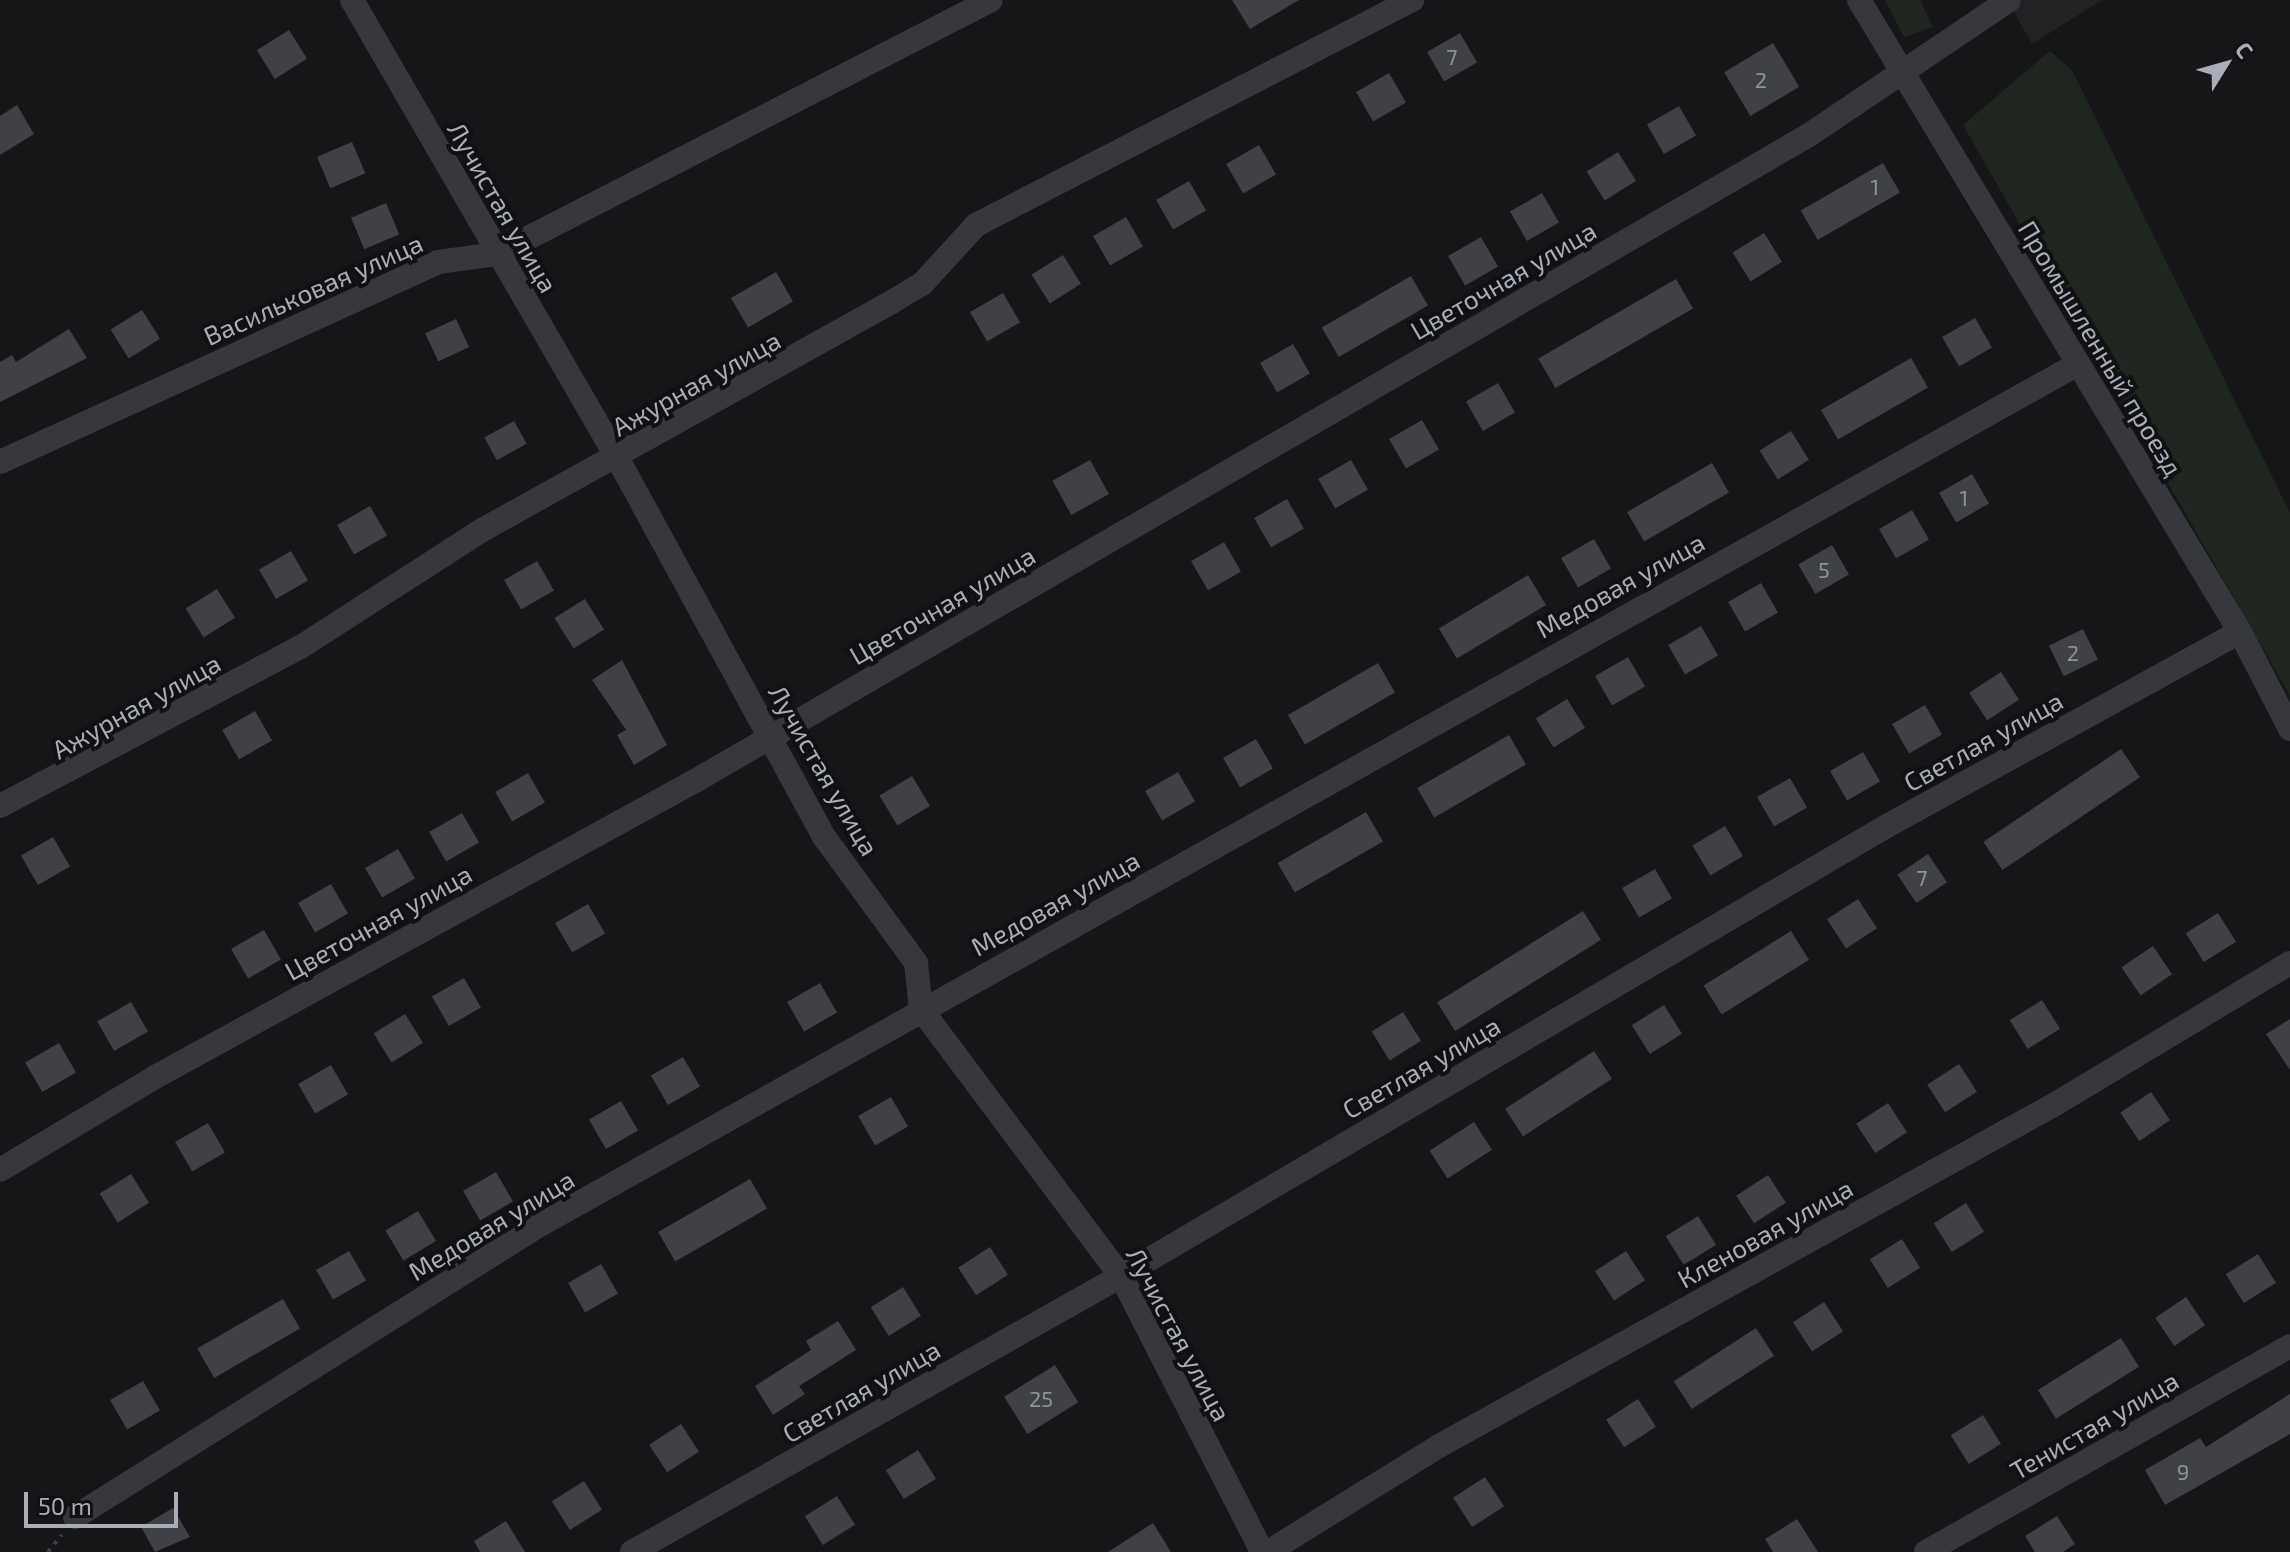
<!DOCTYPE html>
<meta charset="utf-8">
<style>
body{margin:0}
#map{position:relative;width:2290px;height:1552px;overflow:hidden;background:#161618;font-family:"Exo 2",sans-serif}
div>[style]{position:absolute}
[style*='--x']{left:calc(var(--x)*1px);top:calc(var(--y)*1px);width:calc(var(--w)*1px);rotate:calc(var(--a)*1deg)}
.built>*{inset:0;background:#222225}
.green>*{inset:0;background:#1e261f}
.building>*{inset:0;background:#404145;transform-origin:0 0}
.path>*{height:4px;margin-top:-2px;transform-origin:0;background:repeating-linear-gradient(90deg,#3d3f44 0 4px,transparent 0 10px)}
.minor>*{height:24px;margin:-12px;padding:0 12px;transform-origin:12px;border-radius:12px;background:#37383d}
span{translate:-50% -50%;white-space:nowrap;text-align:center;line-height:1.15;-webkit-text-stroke:8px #111113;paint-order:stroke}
.number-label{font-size:22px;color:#8e929b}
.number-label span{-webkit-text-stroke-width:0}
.street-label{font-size:26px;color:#a8adb8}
.north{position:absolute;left:2186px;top:24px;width:80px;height:80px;-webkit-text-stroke:6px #111113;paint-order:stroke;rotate:53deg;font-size:22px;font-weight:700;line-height:32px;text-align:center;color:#a8adb8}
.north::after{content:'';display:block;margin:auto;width:28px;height:36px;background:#a8adb8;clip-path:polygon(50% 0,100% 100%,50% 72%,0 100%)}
.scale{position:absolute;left:24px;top:1492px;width:154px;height:36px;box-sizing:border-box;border:4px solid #a8adb8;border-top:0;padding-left:10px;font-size:24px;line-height:28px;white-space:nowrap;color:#a8adb8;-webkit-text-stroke:6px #111113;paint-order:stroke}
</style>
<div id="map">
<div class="built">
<div style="clip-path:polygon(2007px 0,2102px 0,2032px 44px)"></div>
</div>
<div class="green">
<div style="clip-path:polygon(1885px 0,1920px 0,1933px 27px,1904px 37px)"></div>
<div style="clip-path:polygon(2050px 51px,2072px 70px,2290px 513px,2290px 696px,1963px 125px)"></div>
</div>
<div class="building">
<div style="clip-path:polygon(1232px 0,1299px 0,1250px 29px)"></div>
<div style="left:289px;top:30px;width:34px;height:38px;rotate:58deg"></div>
<div style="left:1460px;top:33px;width:34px;height:38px;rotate:60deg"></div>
<div style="left:1773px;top:43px;width:51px;height:57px;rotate:59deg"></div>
<div style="left:1389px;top:73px;width:34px;height:38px;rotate:60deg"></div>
<div style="clip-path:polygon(17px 105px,34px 134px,0 155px,0 116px)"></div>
<div style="left:1679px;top:106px;width:34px;height:37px;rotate:60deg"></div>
<div style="left:352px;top:142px;width:34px;height:38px;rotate:67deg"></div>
<div style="left:1259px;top:145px;width:34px;height:38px;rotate:60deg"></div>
<div style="left:1618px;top:152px;width:34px;height:37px;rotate:58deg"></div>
<div style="left:1883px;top:163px;width:34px;height:95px;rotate:60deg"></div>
<div style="left:1189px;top:181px;width:34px;height:38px;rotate:60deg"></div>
<div style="left:1542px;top:193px;width:34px;height:37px;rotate:60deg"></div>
<div style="left:386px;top:203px;width:34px;height:38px;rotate:67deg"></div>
<div style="left:1126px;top:217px;width:34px;height:38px;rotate:60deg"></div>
<div style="left:1764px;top:233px;width:34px;height:37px;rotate:58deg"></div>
<div style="left:1481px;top:237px;width:34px;height:38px;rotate:60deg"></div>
<div style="left:1063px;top:255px;width:34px;height:37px;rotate:58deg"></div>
<div style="left:776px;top:272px;width:34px;height:52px;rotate:60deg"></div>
<div style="left:1411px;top:276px;width:34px;height:103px;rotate:60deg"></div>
<div style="left:1676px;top:279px;width:34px;height:159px;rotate:60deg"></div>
<div style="left:1003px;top:293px;width:34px;height:38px;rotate:60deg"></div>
<div style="left:142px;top:310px;width:34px;height:37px;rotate:58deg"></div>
<div style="left:1975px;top:318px;width:34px;height:38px;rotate:60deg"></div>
<div style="left:456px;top:319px;width:31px;height:34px;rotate:65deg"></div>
<div style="clip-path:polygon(69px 329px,87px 358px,0 402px,0 362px,12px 355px,16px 362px)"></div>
<div style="left:1293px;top:344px;width:34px;height:38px;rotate:60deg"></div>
<div style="left:1911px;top:358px;width:34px;height:104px;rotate:60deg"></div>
<div style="left:1498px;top:383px;width:34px;height:37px;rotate:60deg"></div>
<div style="left:1422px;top:420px;width:34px;height:38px;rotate:60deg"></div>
<div style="left:514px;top:421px;width:26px;height:34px;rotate:61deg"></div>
<div style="left:1791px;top:431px;width:34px;height:37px;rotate:58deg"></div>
<div style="left:1090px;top:460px;width:39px;height:43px;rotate:61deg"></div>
<div style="left:1351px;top:460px;width:34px;height:38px;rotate:60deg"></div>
<div style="left:1712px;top:463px;width:34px;height:98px;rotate:60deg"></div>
<div style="left:1972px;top:474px;width:34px;height:38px;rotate:60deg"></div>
<div style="left:1287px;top:499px;width:34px;height:38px;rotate:60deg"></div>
<div style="left:370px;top:506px;width:34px;height:38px;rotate:60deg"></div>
<div style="left:1912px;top:510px;width:34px;height:38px;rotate:60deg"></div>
<div style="left:1594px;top:539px;width:34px;height:38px;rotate:60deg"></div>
<div style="left:1224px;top:542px;width:34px;height:38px;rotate:60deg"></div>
<div style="left:1832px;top:545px;width:34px;height:39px;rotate:60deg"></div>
<div style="left:291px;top:551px;width:34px;height:37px;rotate:60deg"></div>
<div style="left:537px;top:561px;width:34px;height:38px;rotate:60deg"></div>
<div style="left:1528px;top:575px;width:35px;height:104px;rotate:59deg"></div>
<div style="left:1761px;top:583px;width:34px;height:38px;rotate:60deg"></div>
<div style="left:217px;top:589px;width:34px;height:37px;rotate:58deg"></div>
<div style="left:585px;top:599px;width:36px;height:36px;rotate:58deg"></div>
<div style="left:1701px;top:626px;width:34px;height:38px;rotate:60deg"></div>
<div style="left:2083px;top:629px;width:34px;height:38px;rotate:64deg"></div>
<div style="left:1628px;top:657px;width:34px;height:38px;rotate:60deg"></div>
<div style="clip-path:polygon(622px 660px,667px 745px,634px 765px,617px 735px,626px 730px,592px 680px)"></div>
<div style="left:1378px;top:663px;width:34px;height:104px;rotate:60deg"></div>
<div style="left:2001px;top:672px;width:33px;height:38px;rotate:57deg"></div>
<div style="left:1567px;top:699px;width:34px;height:37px;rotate:58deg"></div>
<div style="left:1925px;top:705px;width:34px;height:38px;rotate:60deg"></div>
<div style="left:255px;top:711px;width:34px;height:38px;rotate:60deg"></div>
<div style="left:1509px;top:735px;width:34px;height:106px;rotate:60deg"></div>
<div style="left:1256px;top:739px;width:34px;height:38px;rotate:60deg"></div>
<div style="left:2121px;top:749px;width:34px;height:166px;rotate:56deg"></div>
<div style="left:1863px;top:752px;width:34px;height:38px;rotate:60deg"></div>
<div style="left:1178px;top:772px;width:34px;height:38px;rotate:60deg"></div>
<div style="left:528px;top:773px;width:34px;height:38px;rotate:60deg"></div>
<div style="left:912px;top:776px;width:35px;height:38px;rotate:59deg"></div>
<div style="left:1790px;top:778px;width:34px;height:38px;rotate:60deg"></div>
<div style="left:1366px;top:812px;width:34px;height:102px;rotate:60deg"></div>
<div style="left:462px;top:813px;width:34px;height:38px;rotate:60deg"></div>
<div style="left:1725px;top:826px;width:35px;height:38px;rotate:59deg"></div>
<div style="left:53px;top:837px;width:34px;height:37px;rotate:60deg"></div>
<div style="left:398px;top:849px;width:34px;height:38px;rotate:60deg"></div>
<div style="left:1928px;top:854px;width:34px;height:37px;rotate:56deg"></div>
<div style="left:1655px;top:869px;width:34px;height:38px;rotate:60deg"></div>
<div style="left:331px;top:884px;width:34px;height:38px;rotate:60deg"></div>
<div style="left:1858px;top:899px;width:35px;height:37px;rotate:57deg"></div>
<div style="left:588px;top:904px;width:34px;height:38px;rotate:60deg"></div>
<div style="left:1583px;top:911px;width:34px;height:172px;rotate:58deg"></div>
<div style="left:2218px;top:913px;width:34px;height:38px;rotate:58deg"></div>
<div style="left:264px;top:930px;width:34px;height:38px;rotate:60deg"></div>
<div style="left:1791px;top:931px;width:34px;height:103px;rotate:58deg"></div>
<div style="left:2153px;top:946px;width:34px;height:38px;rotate:56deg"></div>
<div style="left:464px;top:978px;width:34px;height:37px;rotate:60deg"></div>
<div style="left:820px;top:983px;width:34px;height:38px;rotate:60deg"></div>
<div style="left:2042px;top:1000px;width:34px;height:38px;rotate:58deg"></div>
<div style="left:131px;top:1002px;width:34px;height:39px;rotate:60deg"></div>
<div style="left:1664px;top:1005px;width:34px;height:38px;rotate:58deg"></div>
<div style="left:1403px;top:1012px;width:34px;height:37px;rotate:58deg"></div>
<div style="left:405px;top:1014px;width:34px;height:37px;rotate:58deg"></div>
<div style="clip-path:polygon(2290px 1019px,2290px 1070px,2266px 1034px)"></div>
<div style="left:59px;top:1043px;width:34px;height:39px;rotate:60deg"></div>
<div style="left:1594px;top:1051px;width:33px;height:106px;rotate:57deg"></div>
<div style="left:683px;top:1057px;width:34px;height:37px;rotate:60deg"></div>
<div style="left:1959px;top:1064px;width:33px;height:38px;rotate:57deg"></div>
<div style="left:331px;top:1065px;width:34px;height:38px;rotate:60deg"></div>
<div style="left:2151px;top:1092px;width:34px;height:37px;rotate:56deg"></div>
<div style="left:891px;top:1097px;width:34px;height:38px;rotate:60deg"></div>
<div style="left:621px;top:1101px;width:34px;height:37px;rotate:60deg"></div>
<div style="left:1888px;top:1103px;width:35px;height:38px;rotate:57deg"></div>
<div style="left:1474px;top:1122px;width:33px;height:53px;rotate:57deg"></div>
<div style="left:208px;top:1123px;width:34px;height:38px;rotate:60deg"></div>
<div style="left:496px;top:1172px;width:34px;height:38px;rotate:60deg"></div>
<div style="left:131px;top:1174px;width:34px;height:37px;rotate:58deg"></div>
<div style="left:1768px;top:1175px;width:33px;height:38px;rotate:57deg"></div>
<div style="left:750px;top:1179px;width:34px;height:106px;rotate:60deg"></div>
<div style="left:1966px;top:1203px;width:34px;height:38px;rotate:58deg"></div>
<div style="left:418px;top:1211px;width:35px;height:38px;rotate:59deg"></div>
<div style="left:1698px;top:1216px;width:34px;height:38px;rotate:58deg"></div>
<div style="left:1902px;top:1239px;width:34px;height:38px;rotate:58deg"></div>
<div style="left:990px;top:1247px;width:33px;height:38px;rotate:57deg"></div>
<div style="left:349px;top:1251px;width:34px;height:38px;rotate:60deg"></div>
<div style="left:1626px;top:1251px;width:35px;height:37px;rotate:57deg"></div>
<div style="left:2258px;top:1254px;width:34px;height:38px;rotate:58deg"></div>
<div style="left:601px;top:1264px;width:34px;height:38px;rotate:60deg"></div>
<div style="left:903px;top:1287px;width:34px;height:38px;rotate:58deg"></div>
<div style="left:2186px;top:1297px;width:34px;height:37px;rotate:56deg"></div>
<div style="left:283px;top:1299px;width:34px;height:99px;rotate:60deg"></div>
<div style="left:1824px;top:1302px;width:35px;height:37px;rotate:57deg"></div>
<div style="clip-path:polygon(838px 1321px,856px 1350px,799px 1386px,805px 1394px,773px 1415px,755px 1386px,811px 1350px,806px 1341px)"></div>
<div style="left:1756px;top:1328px;width:33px;height:98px;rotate:57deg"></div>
<div style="left:2121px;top:1338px;width:34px;height:98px;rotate:58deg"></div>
<div style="left:1055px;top:1365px;width:44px;height:60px;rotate:58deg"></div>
<div style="left:143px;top:1381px;width:34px;height:38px;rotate:60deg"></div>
<div style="clip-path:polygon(2290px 1394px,2290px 1434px,2165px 1505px,2145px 1470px,2200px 1438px,2206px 1447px)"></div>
<div style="left:1638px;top:1399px;width:33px;height:38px;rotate:57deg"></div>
<div style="left:1983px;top:1415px;width:34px;height:38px;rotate:58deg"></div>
<div style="left:681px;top:1424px;width:33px;height:38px;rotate:57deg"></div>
<div style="left:918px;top:1450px;width:34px;height:38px;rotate:58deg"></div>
<div style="left:1485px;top:1477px;width:35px;height:38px;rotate:57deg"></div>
<div style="left:584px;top:1481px;width:34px;height:38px;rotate:58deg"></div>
<div style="left:837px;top:1496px;width:34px;height:38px;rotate:58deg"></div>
<div style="clip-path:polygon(173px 1508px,190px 1537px,155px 1552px,141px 1527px)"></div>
<div style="clip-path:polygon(2057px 1516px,2075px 1544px,2063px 1552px,2035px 1552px,2025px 1536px)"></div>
<div style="clip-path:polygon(1797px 1519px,1818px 1552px,1773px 1552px,1765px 1539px)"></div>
<div style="clip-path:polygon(506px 1521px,525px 1552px,480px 1552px,474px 1541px)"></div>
<div style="clip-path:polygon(1153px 1523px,1171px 1552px,1108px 1552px)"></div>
</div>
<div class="path">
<div style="--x:48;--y:1552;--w:22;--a:-51"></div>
</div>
<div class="minor">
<div style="--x:352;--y:0;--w:531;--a:59.91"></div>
<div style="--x:618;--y:459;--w:432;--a:61.4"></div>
<div style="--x:825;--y:838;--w:155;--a:53.9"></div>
<div style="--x:916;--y:963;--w:46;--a:83.8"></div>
<div style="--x:921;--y:1009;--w:334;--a:53.2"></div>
<div style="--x:1121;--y:1276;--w:310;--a:62.9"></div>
<div style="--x:1859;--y:0;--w:738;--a:58.92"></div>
<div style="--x:2240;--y:632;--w:109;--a:62.7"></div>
<div style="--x:0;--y:462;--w:482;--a:-24.5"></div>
<div style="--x:438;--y:262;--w:60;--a:-7.7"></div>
<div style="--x:497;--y:254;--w:555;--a:-27.21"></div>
<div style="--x:0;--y:806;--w:338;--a:-27.9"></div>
<div style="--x:299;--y:648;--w:220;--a:-32.8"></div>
<div style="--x:484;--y:529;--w:465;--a:-29.1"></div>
<div style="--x:890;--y:303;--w:37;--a:-31"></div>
<div style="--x:922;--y:284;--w:80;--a:-47.5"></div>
<div style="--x:976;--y:225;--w:491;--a:-27.3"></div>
<div style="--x:0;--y:1170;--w:183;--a:-30.9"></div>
<div style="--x:157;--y:1076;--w:614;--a:-28.74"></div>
<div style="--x:695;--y:781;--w:1288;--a:-30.11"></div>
<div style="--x:1809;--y:135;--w:241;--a:-34"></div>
<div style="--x:75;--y:1517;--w:547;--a:-32.15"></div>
<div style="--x:538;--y:1226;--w:1765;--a:-29.24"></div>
<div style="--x:632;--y:1552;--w:562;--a:-29.44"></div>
<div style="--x:1121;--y:1276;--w:886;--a:-30.44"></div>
<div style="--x:1885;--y:827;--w:405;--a:-28.8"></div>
<div style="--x:1268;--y:1552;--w:201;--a:-31.8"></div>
<div style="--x:1439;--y:1446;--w:707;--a:-29.03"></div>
<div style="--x:2057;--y:1103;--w:272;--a:-31"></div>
<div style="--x:1926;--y:1552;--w:418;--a:-29.5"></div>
</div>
<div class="number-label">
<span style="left:1452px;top:57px">7</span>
<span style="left:1761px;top:80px">2</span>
<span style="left:1875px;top:187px">1</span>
<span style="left:1964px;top:498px">1</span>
<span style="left:1824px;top:570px">5</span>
<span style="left:2073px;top:653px">2</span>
<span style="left:1922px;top:878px">7</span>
<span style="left:1041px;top:1399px">25</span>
<span style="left:2183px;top:1472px">9</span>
</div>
<div class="street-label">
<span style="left:503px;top:207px;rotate:60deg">Лучистая улица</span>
<span style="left:1503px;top:280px;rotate:-30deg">Цветочная улица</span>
<span style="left:313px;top:289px;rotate:-24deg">Васильковая улица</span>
<span style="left:2101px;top:348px;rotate:59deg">Промышленный проезд</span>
<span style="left:696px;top:383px;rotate:-29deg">Ажурная улица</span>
<span style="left:1620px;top:585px;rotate:-29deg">Медовая улица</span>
<span style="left:942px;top:605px;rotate:-30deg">Цветочная улица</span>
<span style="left:136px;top:706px;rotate:-29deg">Ажурная улица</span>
<span style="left:1983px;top:741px;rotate:-29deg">Светлая улица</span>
<span style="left:824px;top:770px;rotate:60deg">Лучистая улица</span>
<span style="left:1055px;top:903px;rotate:-29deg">Медовая улица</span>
<span style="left:378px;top:922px;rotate:-29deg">Цветочная улица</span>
<span style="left:1421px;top:1067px;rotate:-30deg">Светлая улица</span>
<span style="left:491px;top:1225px;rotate:-31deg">Медовая улица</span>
<span style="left:1765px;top:1233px;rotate:-29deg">Кленовая улица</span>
<span style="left:1179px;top:1334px;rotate:62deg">Лучистая улица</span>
<span style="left:861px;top:1391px;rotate:-30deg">Светлая улица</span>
<span style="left:2094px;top:1425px;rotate:-30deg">Тенистая улица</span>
</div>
<div class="north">С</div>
<div class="scale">50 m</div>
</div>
